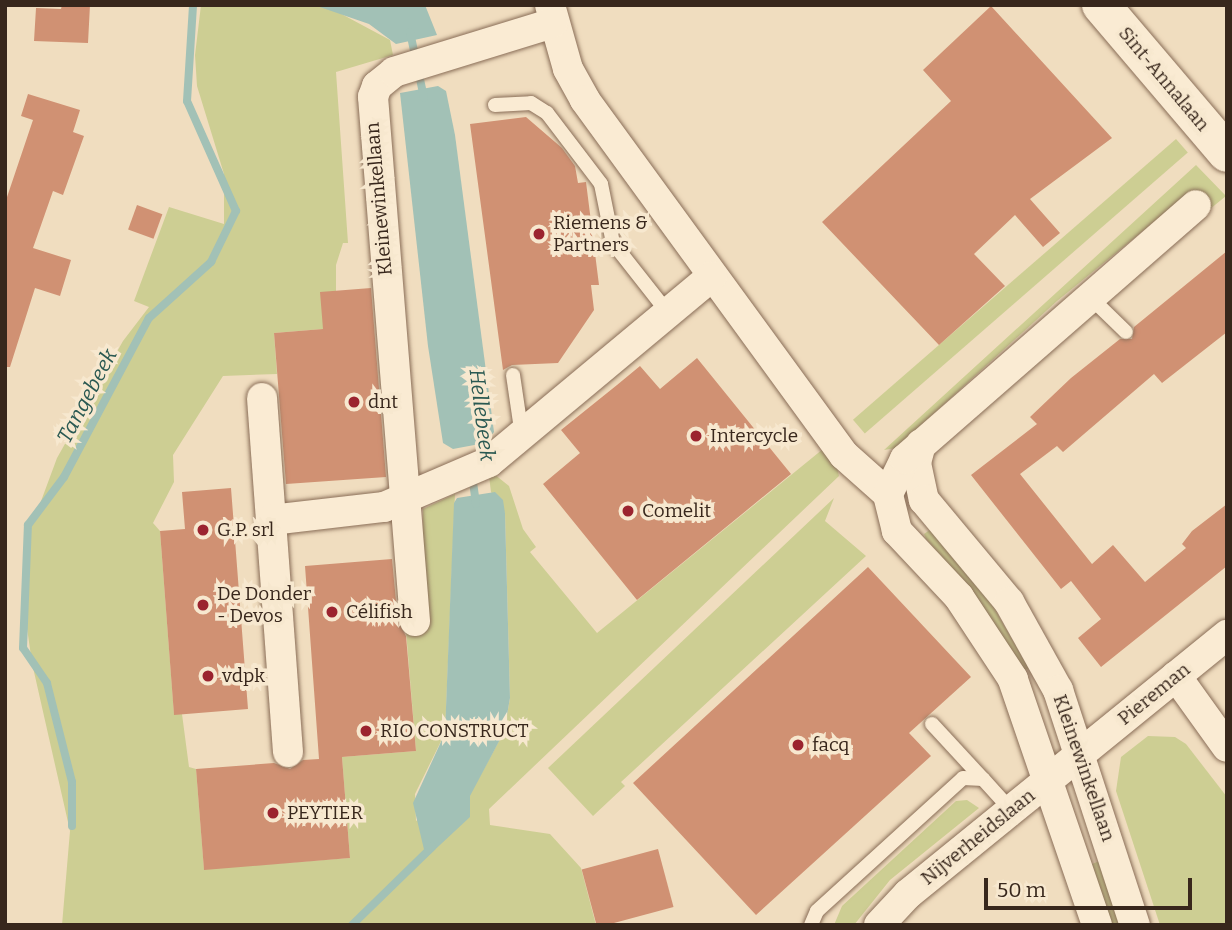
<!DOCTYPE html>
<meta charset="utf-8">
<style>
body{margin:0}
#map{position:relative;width:1232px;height:930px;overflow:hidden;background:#f0ddbf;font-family:Bitter,serif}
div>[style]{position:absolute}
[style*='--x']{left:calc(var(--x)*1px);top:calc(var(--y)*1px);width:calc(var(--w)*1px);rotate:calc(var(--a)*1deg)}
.green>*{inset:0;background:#cdce93;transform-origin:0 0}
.water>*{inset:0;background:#a2c1b6}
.stream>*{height:8px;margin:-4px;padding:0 4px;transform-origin:4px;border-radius:4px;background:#a2c1b6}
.building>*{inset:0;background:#d09173;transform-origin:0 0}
.roads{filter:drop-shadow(0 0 2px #896d57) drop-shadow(0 0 2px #896d57)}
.service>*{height:14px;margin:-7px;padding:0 7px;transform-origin:7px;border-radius:7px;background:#faebd3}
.minor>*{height:30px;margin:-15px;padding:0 15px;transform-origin:15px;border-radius:15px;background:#faebd3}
.secondary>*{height:38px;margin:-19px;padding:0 19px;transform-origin:19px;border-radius:19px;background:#faebd3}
.dots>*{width:19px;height:19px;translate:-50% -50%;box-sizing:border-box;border:4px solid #f7e8cf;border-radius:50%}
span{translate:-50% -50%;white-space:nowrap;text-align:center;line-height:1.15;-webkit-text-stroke:7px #f7e8cf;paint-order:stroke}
.street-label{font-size:19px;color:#38271c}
.poi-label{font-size:19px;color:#38271c}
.left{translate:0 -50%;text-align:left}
.water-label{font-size:21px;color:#2a5952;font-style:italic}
.frame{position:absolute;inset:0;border:7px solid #38271c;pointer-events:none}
.scale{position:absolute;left:984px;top:878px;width:208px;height:32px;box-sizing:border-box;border:4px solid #38271c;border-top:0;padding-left:9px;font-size:21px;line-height:24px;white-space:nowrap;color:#38271c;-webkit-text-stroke:5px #f7e8cf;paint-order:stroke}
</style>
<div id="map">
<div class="green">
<div style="clip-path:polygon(201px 5px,314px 5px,334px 10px,390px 40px,393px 55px,336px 72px,348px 243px,343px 243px,336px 265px,336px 291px,323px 329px,274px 333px,277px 374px,223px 376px,173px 455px,174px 482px,153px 523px,160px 531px,174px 714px,182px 714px,189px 767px,196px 769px,204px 869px,350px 858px,342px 757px,416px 751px,406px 631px,423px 585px,423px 509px,455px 494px,445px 733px,415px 794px,416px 821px,480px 776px,504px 732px,510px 698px,505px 513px,491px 492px,489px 476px,494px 474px,509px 486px,523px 529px,536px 547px,530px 552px,597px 633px,823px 449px,837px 467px,839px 476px,489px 809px,490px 825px,550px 834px,581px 868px,596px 925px,62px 925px,70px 831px,32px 663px,23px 600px,24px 547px,57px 458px,123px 341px,149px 307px,134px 301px,169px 207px,224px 224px,224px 174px,197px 86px,195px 55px)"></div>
<div style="left:1176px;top:139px;width:18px;height:428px;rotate:49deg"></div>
<div style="clip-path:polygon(1196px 165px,1226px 196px,1210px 209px,1192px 191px,1057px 301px,896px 448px,884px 450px)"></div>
<div style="clip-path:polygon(834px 498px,825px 521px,866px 556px,621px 782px,625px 786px,593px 816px,548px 768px)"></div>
<div style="clip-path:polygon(931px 529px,981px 585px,1029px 669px,1022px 670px,974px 593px,926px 539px,924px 534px)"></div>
<div style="clip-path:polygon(1148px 736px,1175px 737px,1186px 744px,1227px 797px,1227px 925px,1160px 925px,1116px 791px,1121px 757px)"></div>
<div style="clip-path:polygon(967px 800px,979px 808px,890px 880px,854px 925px,834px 925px,842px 906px,956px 801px)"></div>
<div style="clip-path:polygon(1099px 861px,1123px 925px,1109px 925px,1090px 865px)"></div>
</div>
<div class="water">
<div style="clip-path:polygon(314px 5px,425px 5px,437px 35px,396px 44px,369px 24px)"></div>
<div style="clip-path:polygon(438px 86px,446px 91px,455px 135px,494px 432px,485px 443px,453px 449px,443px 443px,428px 346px,400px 93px)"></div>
<div style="clip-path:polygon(495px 492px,503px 500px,505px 513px,510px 698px,504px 732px,470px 796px,470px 817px,426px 858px,413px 803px,445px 733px,454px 503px,457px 498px)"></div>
</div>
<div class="stream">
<div style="--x:410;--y:32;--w:67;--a:78"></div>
<div style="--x:472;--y:475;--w:29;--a:82"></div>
<div style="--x:72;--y:826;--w:44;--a:-90"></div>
<div style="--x:72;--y:782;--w:102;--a:-104.2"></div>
<div style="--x:47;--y:683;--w:42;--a:-124.4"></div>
<div style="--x:23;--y:648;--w:123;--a:-87.7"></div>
<div style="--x:28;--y:525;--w:60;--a:-53.1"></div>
<div style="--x:64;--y:477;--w:180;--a:-61.9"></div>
<div style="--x:149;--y:318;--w:84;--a:-42.1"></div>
<div style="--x:211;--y:262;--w:57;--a:-63.9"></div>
<div style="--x:236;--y:211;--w:120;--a:-114"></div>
<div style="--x:187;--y:101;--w:96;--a:-86.4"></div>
<div style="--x:352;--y:925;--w:112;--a:-44.3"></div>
</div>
<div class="building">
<div style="clip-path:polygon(62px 5px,90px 5px,88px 43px,34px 41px,36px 8px,61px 9px)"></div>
<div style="clip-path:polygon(991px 6px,1112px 138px,1030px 199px,1060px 233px,1043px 247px,1015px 215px,974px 254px,1005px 286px,939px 345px,822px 222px,951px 101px,923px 70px)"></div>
<div style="clip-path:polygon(28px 94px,80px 110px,73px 132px,84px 136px,63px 195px,53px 191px,33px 248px,71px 260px,60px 296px,35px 288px,10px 367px,5px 367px,5px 203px,33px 120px,21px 116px)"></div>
<div style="clip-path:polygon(526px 117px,562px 148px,575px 166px,578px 183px,586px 182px,599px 285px,591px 285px,594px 310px,558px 363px,512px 365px,503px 370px,470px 124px)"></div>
<div style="left:137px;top:205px;width:27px;height:26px;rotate:20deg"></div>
<div style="clip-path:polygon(1227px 251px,1227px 332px,1162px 383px,1154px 374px,1063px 452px,1057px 446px,1020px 474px,1092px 564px,1113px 545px,1145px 582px,1186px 548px,1182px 544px,1192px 531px,1227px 504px,1227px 566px,1101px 667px,1078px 638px,1101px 619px,1071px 581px,1061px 589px,971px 475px,1037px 424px,1030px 417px,1071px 378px,1120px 339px,1132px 339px,1134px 327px)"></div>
<div style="clip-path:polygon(371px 288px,386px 477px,286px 484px,274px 333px,323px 329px,320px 292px)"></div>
<div style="clip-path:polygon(697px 358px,791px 474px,637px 600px,543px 484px,580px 453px,561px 430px,617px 385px,640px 366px,660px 389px)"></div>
<div style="clip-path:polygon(231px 488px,248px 709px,174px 715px,160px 531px,185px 529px,182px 492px)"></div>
<div style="clip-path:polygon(392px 559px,398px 622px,406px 636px,416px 751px,342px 757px,350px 858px,204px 870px,196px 769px,274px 763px,290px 769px,303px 760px,319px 759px,305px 566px)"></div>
<div style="clip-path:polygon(868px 567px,971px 677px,909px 733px,931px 756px,756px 915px,633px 783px)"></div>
<div style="left:658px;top:849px;width:60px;height:79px;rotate:75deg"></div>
</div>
<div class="roads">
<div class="service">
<div style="--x:495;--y:105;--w:36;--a:-3"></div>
<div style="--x:531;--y:103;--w:19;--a:32"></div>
<div style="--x:547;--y:113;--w:89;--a:52.7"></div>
<div style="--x:601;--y:184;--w:60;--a:78.5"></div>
<div style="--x:613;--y:243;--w:89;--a:51.8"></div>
<div style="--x:1090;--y:297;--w:50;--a:44.2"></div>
<div style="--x:513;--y:375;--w:62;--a:81.6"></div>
<div style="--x:932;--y:724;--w:74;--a:47.2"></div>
<div style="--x:811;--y:925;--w:15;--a:-67"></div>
<div style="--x:817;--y:911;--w:197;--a:-42.3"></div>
<div style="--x:963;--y:778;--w:20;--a:3"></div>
<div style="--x:983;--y:779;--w:42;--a:47.9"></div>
</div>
<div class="minor">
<div style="--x:550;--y:5;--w:66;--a:74.3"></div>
<div style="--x:568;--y:69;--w:35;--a:61"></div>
<div style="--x:585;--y:100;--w:439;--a:53.9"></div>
<div style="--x:844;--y:455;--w:59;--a:41.6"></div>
<div style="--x:262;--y:398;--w:355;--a:85.8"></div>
<div style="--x:921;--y:444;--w:20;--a:105"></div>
<div style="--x:916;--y:463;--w:38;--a:78"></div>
<div style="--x:924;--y:500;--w:133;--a:50.2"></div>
<div style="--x:1009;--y:602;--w:101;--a:60.9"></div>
<div style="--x:1058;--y:690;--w:247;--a:71.9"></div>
<div style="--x:271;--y:520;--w:114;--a:-6.6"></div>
<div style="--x:384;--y:507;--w:114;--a:-23.2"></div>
<div style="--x:489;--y:462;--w:290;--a:-39.8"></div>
<div style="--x:415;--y:621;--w:526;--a:-94.58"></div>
<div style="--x:373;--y:97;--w:12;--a:-70"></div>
<div style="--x:377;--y:86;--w:22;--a:-39"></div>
<div style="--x:394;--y:72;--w:166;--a:-17.1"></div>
<div style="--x:1176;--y:676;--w:87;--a:54.3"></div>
<div style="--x:879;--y:925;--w:42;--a:-46.9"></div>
<div style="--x:908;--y:894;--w:411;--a:-39.1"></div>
<div style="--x:1097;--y:925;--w:260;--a:-108.9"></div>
<div style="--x:1013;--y:679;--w:98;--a:-123.4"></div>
<div style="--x:959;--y:597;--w:91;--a:-133.2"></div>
<div style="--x:897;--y:531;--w:38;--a:-104"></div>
<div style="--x:888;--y:494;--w:39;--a:-64"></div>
<div style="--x:905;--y:459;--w:386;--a:-41.1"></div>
</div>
<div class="secondary">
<div style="--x:1101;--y:5;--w:194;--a:49.6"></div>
</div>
</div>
<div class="dots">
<div style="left:539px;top:234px;background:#9b242f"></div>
<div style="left:354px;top:402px;background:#9b242f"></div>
<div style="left:696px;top:436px;background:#9b242f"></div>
<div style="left:628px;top:511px;background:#9b242f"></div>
<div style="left:203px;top:530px;background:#9b242f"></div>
<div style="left:203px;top:605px;background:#9b242f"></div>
<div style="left:332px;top:612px;background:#9b242f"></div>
<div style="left:208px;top:676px;background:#9b242f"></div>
<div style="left:366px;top:731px;background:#9b242f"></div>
<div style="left:798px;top:745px;background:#9b242f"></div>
<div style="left:273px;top:813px;background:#9b242f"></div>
</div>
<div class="street-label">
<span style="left:1164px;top:79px;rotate:50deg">Sint-Annalaan</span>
<span style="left:379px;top:199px;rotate:-95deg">Kleinewinkellaan</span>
<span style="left:1154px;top:694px;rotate:-39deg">Piereman</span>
<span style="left:1084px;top:768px;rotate:71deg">Kleinewinkellaan</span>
<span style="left:978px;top:837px;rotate:-39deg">Nijverheidslaan</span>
</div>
<div class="poi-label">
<span class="left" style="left:553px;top:234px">Riemens &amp;<br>Partners</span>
<span class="left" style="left:368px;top:402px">dnt</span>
<span class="left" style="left:710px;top:436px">Intercycle</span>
<span class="left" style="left:642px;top:511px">Comelit</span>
<span class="left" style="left:217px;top:530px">G.P. srl</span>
<span class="left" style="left:217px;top:605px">De Donder<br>- Devos</span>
<span class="left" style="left:346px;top:612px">Célifish</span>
<span class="left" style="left:222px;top:676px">vdpk</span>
<span class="left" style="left:380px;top:731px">RIO CONSTRUCT</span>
<span class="left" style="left:812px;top:745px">facq</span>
<span class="left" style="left:287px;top:813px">PEYTIER</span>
</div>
<div class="water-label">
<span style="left:87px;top:396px;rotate:-62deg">Tangebeek</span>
<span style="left:482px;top:415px;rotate:83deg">Hellebeek</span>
</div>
<div class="frame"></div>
<div class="scale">50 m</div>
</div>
